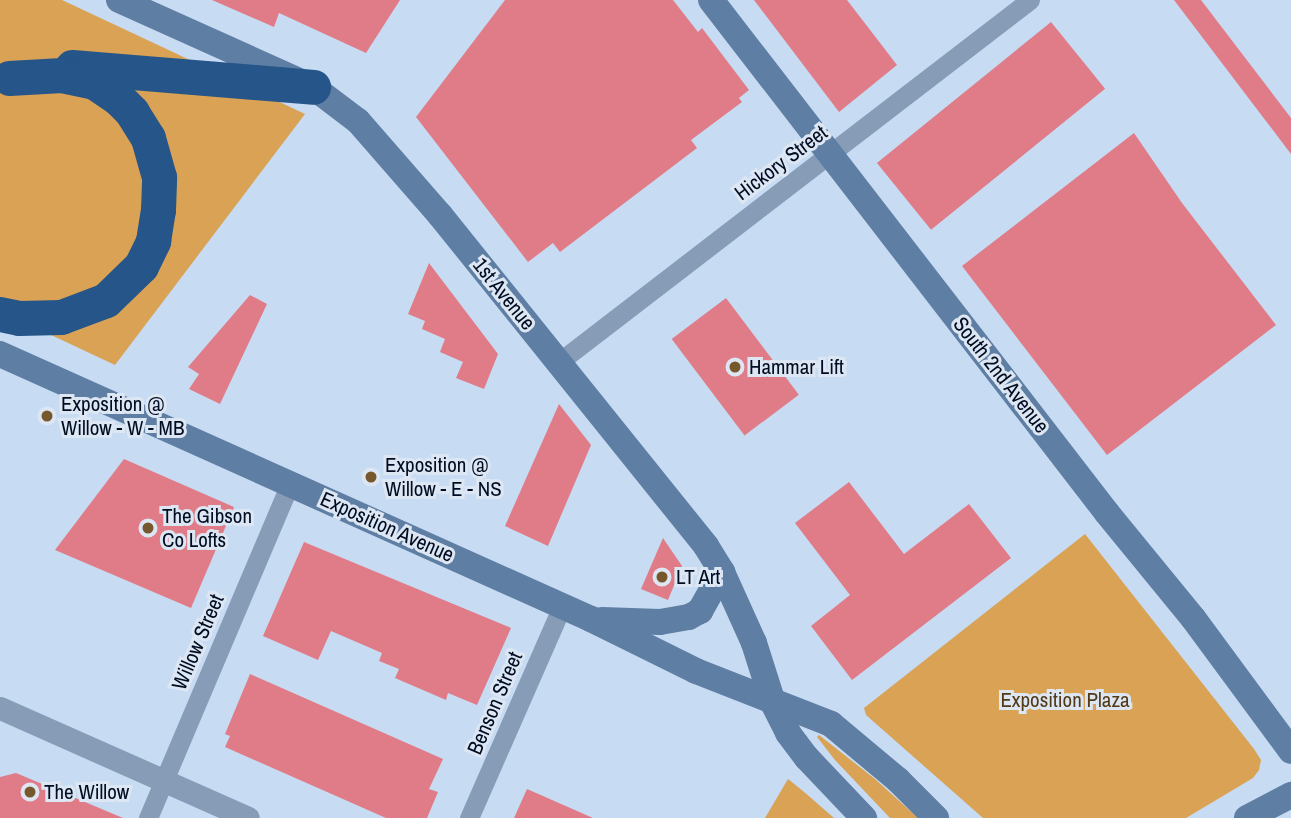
<!DOCTYPE html>
<style>
body{margin:0}
#map{position:relative;width:1291px;height:818px;overflow:hidden;background:#c7dbf3;font-family:"Archivo Narrow",sans-serif}
div>[style]{position:absolute}
[style*='--x']{left:calc(var(--x)*1px);top:calc(var(--y)*1px);width:calc(var(--w)*1px);rotate:calc(var(--a)*1deg)}
.green>*{inset:0;background:#d9a255}
.building>*{inset:0;background:#e07c88;transform-origin:0 0}
.minor>*{height:19px;margin:-9.5px;padding:0 9.5px;transform-origin:9.5px;border-radius:9.5px;background:#879cb6}
.tertiary>*{height:23px;margin:-11.5px;padding:0 11.5px;transform-origin:11.5px;border-radius:11.5px;background:#879cb6}
.secondary>*{height:26px;margin:-13px;padding:0 13px;transform-origin:13px;border-radius:13px;background:#5f7ea3}
.motorway>*{height:35px;margin:-17.5px;padding:0 17.5px;transform-origin:17.5px;border-radius:17.5px;background:#265589}
.dots>*{width:19px;height:19px;translate:-50% -50%;box-sizing:border-box;border:4px solid #dde7f3;border-radius:50%}
span{translate:-50% -50%;white-space:nowrap;text-align:center;line-height:1.15;-webkit-text-stroke:6px #dde7f3;paint-order:stroke}
.street-label{font-size:21px;color:#000c21}
.poi-label{font-size:21px;color:#000c21}
.left{translate:0 -50%;text-align:left}
.park-label{font-size:21px;color:#533a17}
</style>
<div id="map">
<div class="green">
<div style="clip-path:polygon(0 0,62px 0,305px 114px,115px 365px,0 311px)"></div>
<div style="clip-path:polygon(1085px 534px,1254px 749px,1261px 760px,1259px 770px,1253px 778px,1186px 818px,983px 818px,866px 715px,864px 708px)"></div>
<div style="clip-path:polygon(819px 735px,875px 779px,918px 818px,890px 818px,835px 760px,817px 737px)"></div>
<div style="clip-path:polygon(788px 779px,803px 791px,834px 818px,765px 818px)"></div>
</div>
<div class="building">
<div style="clip-path:polygon(212px 0,400px 0,366px 53px,279px 13px,274px 27px)"></div>
<div style="clip-path:polygon(505px 0,673px 0,698px 32px,702px 28px,749px 90px,739px 98px,742px 102px,691px 140px,697px 148px,560px 252px,553px 243px,528px 262px,416px 117px)"></div>
<div style="clip-path:polygon(754px 0,847px 0,897px 65px,839px 112px)"></div>
<div style="clip-path:polygon(1174px 0,1201px 0,1291px 118px,1291px 154px)"></div>
<div style="left:1051px;top:22px;width:86px;height:224px;rotate:51deg"></div>
<div style="clip-path:polygon(1134px 133px,1182px 203px,1276px 325px,1107px 455px,962px 266px)"></div>
<div style="clip-path:polygon(429px 263px,498px 354px,484px 389px,456px 378px,463px 362px,440px 352px,445px 339px,422px 329px,425px 321px,408px 314px)"></div>
<div style="clip-path:polygon(250px 295px,267px 304px,220px 404px,189px 389px,199px 374px,188px 367px)"></div>
<div style="left:726px;top:298px;width:121px;height:68px;rotate:53deg"></div>
<div style="clip-path:polygon(559px 404px,591px 445px,548px 546px,505px 526px)"></div>
<div style="clip-path:polygon(124px 459px,234px 507px,191px 608px,55px 550px)"></div>
<div style="clip-path:polygon(849px 482px,904px 554px,969px 504px,1011px 558px,852px 680px,811px 626px,850px 595px,795px 523px)"></div>
<div style="clip-path:polygon(663px 538px,682px 566px,668px 600px,641px 589px)"></div>
<div style="clip-path:polygon(304px 542px,511px 628px,477px 705px,448px 693px,446px 700px,395px 678px,399px 669px,379px 661px,382px 653px,331px 631px,318px 660px,263px 636px)"></div>
<div style="clip-path:polygon(250px 674px,443px 759px,429px 789px,438px 792px,427px 818px,386px 818px,225px 747px,230px 736px,225px 734px)"></div>
<div style="clip-path:polygon(16px 773px,123px 818px,0 818px,0 777px)"></div>
<div style="clip-path:polygon(527px 789px,593px 818px,514px 818px)"></div>
</div>
<div class="minor">
<div style="--x:559;--y:362;--w:594;--a:-37.55"></div>
<div style="--x:148;--y:818;--w:363;--a:-67"></div>
<div style="--x:469;--y:818;--w:232;--a:-66.3"></div>
</div>
<div class="tertiary">
<div style="--x:0;--y:708;--w:271;--a:23.9"></div>
</div>
<div class="secondary">
<div style="--x:119;--y:0;--w:213;--a:24.2"></div>
<div style="--x:313;--y:87;--w:56;--a:37.1"></div>
<div style="--x:358;--y:121;--w:125;--a:48.9"></div>
<div style="--x:440;--y:215;--w:425;--a:51.2"></div>
<div style="--x:706;--y:546;--w:31;--a:58"></div>
<div style="--x:722;--y:572;--w:78;--a:65.7"></div>
<div style="--x:754;--y:643;--w:63;--a:72.4"></div>
<div style="--x:773;--y:703;--w:34;--a:63"></div>
<div style="--x:788;--y:733;--w:31;--a:53"></div>
<div style="--x:807;--y:758;--w:83;--a:46.5"></div>
<div style="--x:711;--y:0;--w:648;--a:52.33"></div>
<div style="--x:1107;--y:513;--w:136;--a:50.7"></div>
<div style="--x:1193;--y:618;--w:165;--a:53.6"></div>
<div style="--x:0;--y:354;--w:648;--a:24.15"></div>
<div style="--x:591;--y:619;--w:117;--a:26.3"></div>
<div style="--x:696;--y:671;--w:145;--a:21.4"></div>
<div style="--x:831;--y:724;--w:87;--a:39.9"></div>
<div style="--x:898;--y:780;--w:54;--a:45"></div>
<div style="--x:602;--y:620;--w:58;--a:2"></div>
<div style="--x:660;--y:622;--w:29;--a:-10"></div>
<div style="--x:689;--y:617;--w:13;--a:-29"></div>
<div style="--x:700;--y:611;--w:45;--a:-60.6"></div>
<div style="--x:1247;--y:818;--w:50;--a:-27.6"></div>
</div>
<div class="motorway">
<div style="--x:72;--y:67;--w:242;--a:4.7"></div>
<div style="--x:0;--y:314;--w:19;--a:12"></div>
<div style="--x:19;--y:318;--w:42;--a:-1.4"></div>
<div style="--x:61;--y:317;--w:48;--a:-20.7"></div>
<div style="--x:106;--y:300;--w:49;--a:-44.2"></div>
<div style="--x:141;--y:266;--w:28;--a:-64"></div>
<div style="--x:153;--y:241;--w:31;--a:-81"></div>
<div style="--x:158;--y:210;--w:33;--a:-88"></div>
<div style="--x:159;--y:177;--w:41;--a:-105.8"></div>
<div style="--x:148;--y:138;--w:31;--a:-122"></div>
<div style="--x:132;--y:112;--w:20;--a:-135"></div>
<div style="--x:118;--y:98;--w:29;--a:-146"></div>
<div style="--x:94;--y:82;--w:33;--a:-168"></div>
<div style="--x:62;--y:75;--w:53;--a:176.8"></div>
</div>
<div class="dots">
<div style="left:735px;top:367px;background:#77582d"></div>
<div style="left:47px;top:416px;background:#77582d"></div>
<div style="left:371px;top:477px;background:#77582d"></div>
<div style="left:148px;top:528px;background:#77582d"></div>
<div style="left:662px;top:577px;background:#77582d"></div>
<div style="left:30px;top:792px;background:#77582d"></div>
</div>
<div class="street-label">
<span style="left:781px;top:163px;rotate:-37deg">Hickory Street</span>
<span style="left:504px;top:294px;rotate:51deg">1st Avenue</span>
<span style="left:1001px;top:375px;rotate:52deg">South 2nd Avenue</span>
<span style="left:387px;top:527px;rotate:24deg">Exposition Avenue</span>
<span style="left:198px;top:642px;rotate:-67deg">Willow Street</span>
<span style="left:495px;top:703px;rotate:-67deg">Benson Street</span>
</div>
<div class="poi-label">
<span class="left" style="left:749px;top:367px">Hammar Lift</span>
<span class="left" style="left:61px;top:416px">Exposition @<br>Willow - W - MB</span>
<span class="left" style="left:385px;top:477px">Exposition @<br>Willow - E - NS</span>
<span class="left" style="left:162px;top:528px">The Gibson<br>Co Lofts</span>
<span class="left" style="left:676px;top:577px">LT Art</span>
<span class="left" style="left:44px;top:792px">The Willow</span>
</div>
<div class="park-label">
<span style="left:1065px;top:700px">Exposition Plaza</span>
</div>
</div>
